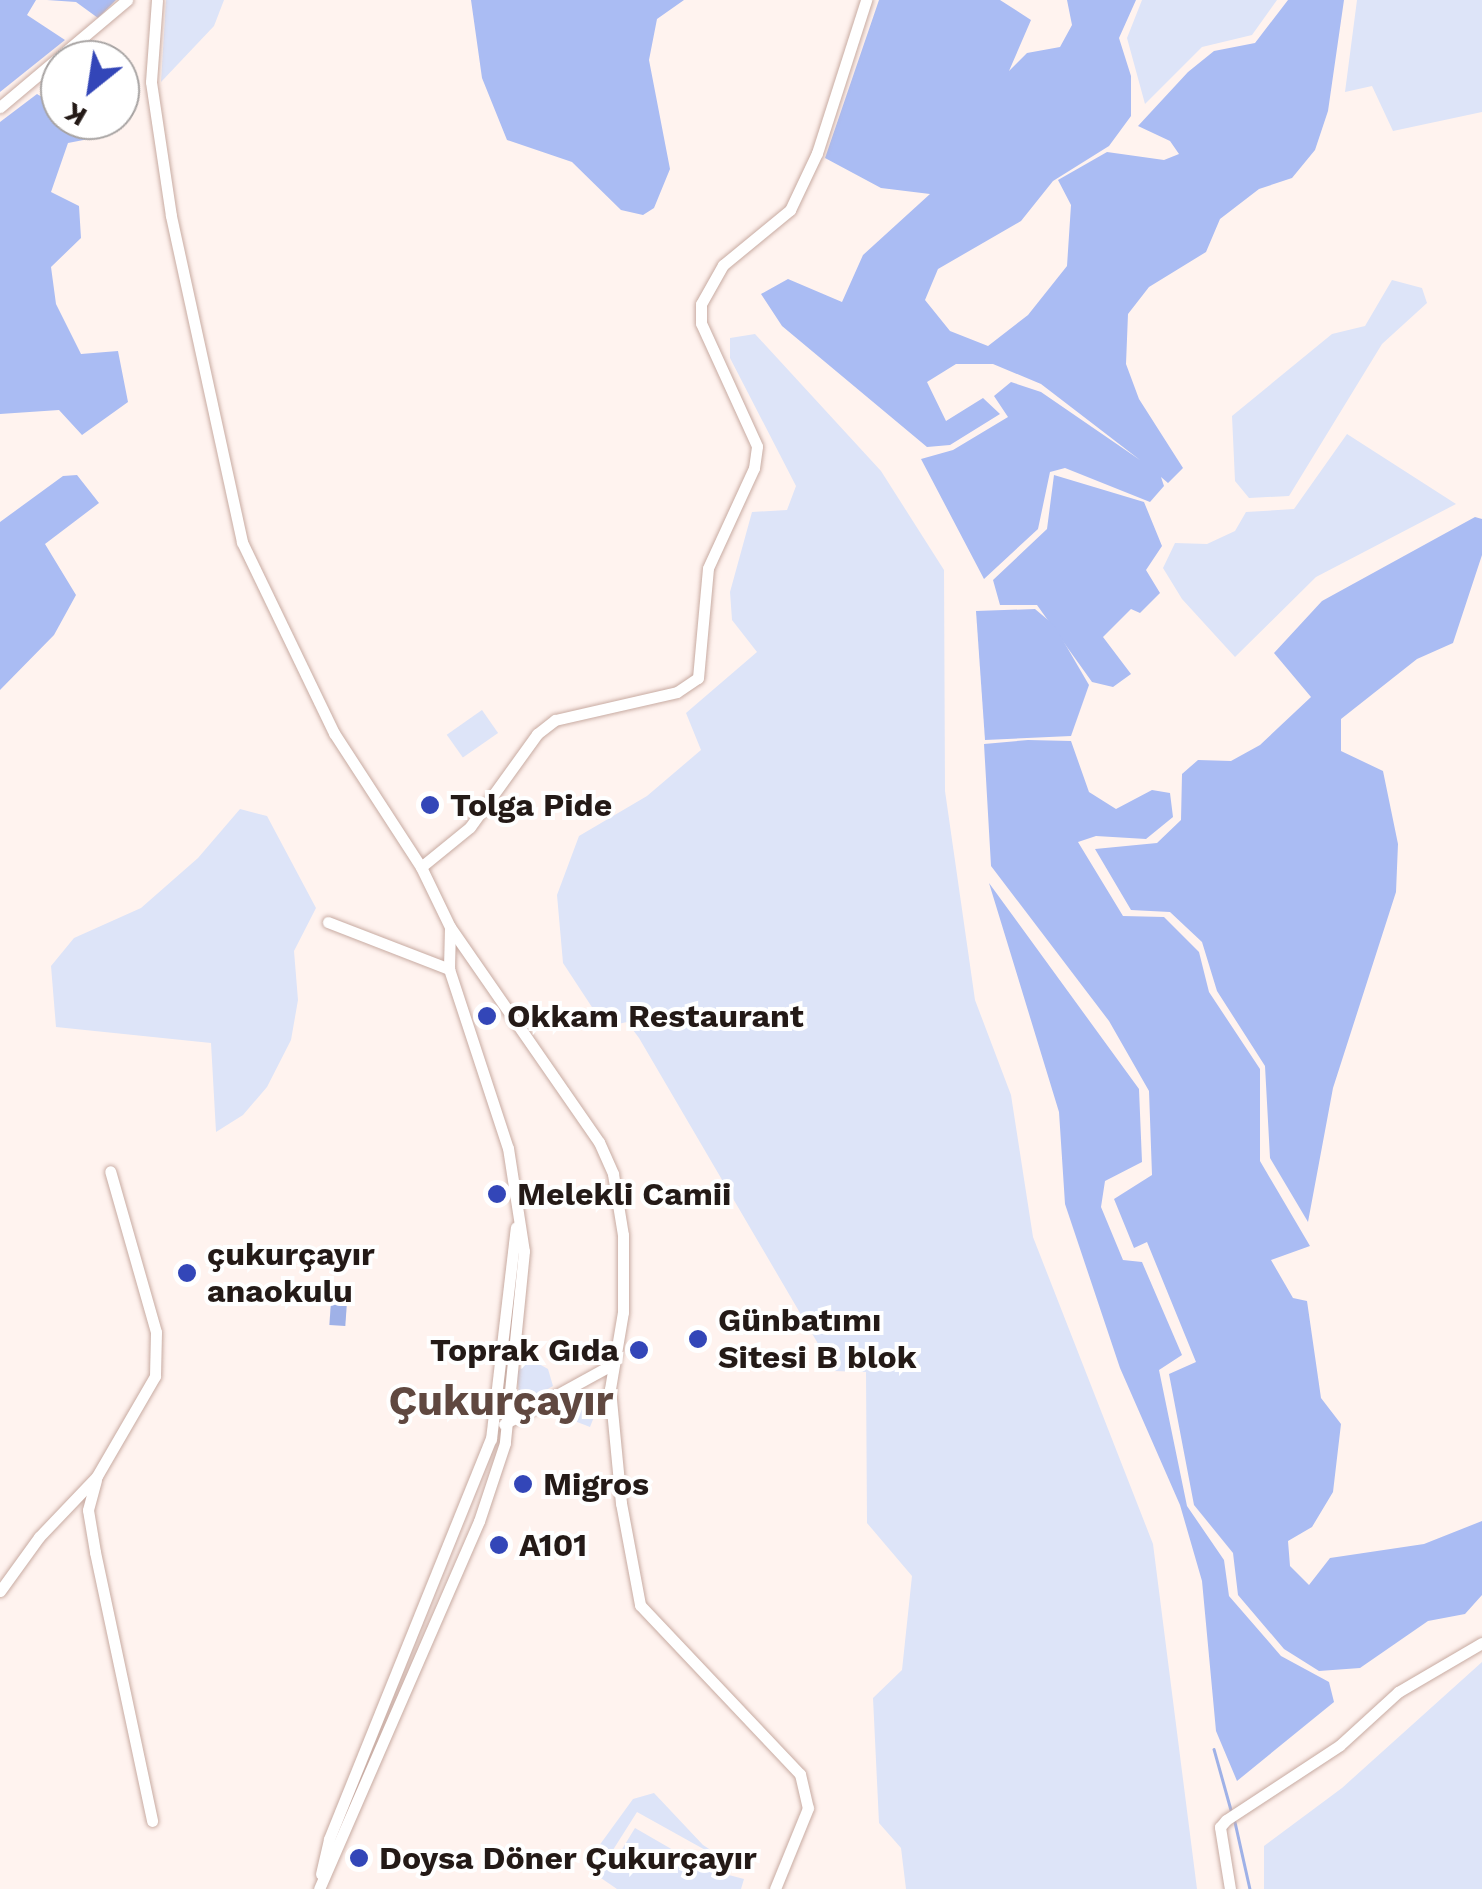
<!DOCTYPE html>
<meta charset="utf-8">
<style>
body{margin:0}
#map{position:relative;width:1482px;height:1889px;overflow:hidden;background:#fff3ef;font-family:"Work Sans",sans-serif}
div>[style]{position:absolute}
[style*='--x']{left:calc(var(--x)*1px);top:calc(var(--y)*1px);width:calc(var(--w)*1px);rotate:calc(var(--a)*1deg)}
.green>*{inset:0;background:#dde4f8;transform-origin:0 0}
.forest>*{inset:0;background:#aabcf3}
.water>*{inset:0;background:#9fb1e7;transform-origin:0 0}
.stream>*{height:2.5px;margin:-1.25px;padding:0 1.25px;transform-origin:1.25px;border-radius:1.25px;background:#9fb1e7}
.roads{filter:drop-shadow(0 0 2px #c8aba2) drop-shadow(0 0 2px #c8aba2)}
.tertiary>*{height:11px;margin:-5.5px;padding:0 5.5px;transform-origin:5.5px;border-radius:5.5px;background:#fff}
.dots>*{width:28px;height:28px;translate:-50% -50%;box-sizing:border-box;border:5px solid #fff;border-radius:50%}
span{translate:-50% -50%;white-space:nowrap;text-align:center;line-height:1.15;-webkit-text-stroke:8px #fff;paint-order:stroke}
.poi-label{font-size:32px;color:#241a17;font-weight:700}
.left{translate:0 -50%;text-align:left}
.right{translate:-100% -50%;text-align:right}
.district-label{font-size:42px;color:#604840;font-weight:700}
.north{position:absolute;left:40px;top:40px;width:100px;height:100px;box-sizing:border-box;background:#fff;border:2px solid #a7a3a2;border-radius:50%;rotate:210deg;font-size:28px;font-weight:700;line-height:40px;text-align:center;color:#241a17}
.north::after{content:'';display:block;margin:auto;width:35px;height:45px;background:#3346b8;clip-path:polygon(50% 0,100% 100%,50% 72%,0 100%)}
</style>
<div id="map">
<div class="green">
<div style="clip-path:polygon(166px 0,224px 0,214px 26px,161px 82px)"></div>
<div style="clip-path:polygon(1142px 0,1277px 0,1252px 35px,1202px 47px,1145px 104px,1127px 38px)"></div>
<div style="clip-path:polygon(1357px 0,1482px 0,1482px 112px,1393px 131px,1372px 86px,1345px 92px)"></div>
<div style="clip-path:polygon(1392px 280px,1422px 288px,1427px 303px,1382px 344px,1289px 496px,1249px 498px,1235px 481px,1232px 416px,1332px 334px,1365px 326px)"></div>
<div style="clip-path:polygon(755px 334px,881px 471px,944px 570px,945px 791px,975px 1000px,1011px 1095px,1033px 1237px,1153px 1544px,1197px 1889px,906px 1889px,901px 1848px,879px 1823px,873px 1698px,902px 1670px,912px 1576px,867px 1523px,866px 1372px,834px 1371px,639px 1038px,627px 1022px,605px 1027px,563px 963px,557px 895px,579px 836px,647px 796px,701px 750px,686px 713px,757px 652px,732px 620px,730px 592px,752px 512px,787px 510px,796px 486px,730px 358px,730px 338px)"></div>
<div style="clip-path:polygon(1347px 434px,1456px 504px,1316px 577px,1235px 657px,1182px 599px,1163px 568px,1175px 543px,1207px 544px,1235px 531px,1246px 512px,1294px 509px)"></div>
<div style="left:482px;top:710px;width:28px;height:43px;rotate:55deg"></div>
<div style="clip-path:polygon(240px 809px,267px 816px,316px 908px,294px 951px,298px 1000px,291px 1040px,267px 1087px,243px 1115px,216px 1132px,211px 1043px,56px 1027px,51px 966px,74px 938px,141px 908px,198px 858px)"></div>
<div style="clip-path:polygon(530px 1359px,548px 1369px,553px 1386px,520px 1405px,517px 1372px)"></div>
<div style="clip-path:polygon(593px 1394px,600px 1402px,590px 1427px,554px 1413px)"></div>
<div style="clip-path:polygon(1482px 1662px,1482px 1889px,1264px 1889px,1264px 1846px,1342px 1788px)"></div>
<div style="clip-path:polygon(654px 1793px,703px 1845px,743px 1871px,637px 1812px,606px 1861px,613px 1864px,635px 1828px,706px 1869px,744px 1879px,741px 1889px,617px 1889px,598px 1876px,602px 1869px,588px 1861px,633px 1799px)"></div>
</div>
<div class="forest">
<div style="clip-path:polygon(0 0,36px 0,27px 15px,65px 40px,0 92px)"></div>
<div style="clip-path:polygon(47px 0,116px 0,98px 18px,76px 2px)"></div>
<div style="clip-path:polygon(471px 0,684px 0,657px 19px,649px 60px,670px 169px,654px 208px,643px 215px,621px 210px,572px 162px,507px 140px,482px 78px)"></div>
<div style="clip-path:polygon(879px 0,1000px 0,1031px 20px,1009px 71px,1027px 53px,1060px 47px,1072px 25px,1067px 0,1136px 0,1119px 38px,1131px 76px,1131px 116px,1109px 146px,1053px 181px,1021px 221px,938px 269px,925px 300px,950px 331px,988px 346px,1028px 315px,1067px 266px,1071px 205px,1058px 180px,1107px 152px,1164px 160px,1179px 154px,1170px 141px,1138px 126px,1188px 72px,1214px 51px,1255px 43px,1288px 0,1344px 0,1328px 111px,1315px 150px,1292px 178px,1259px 189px,1220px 219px,1206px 252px,1149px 287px,1128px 314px,1126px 364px,1139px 399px,1183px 468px,1168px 483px,1161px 477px,1164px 486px,1150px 502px,1065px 468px,1050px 472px,1038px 529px,984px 579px,921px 459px,953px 450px,1008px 417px,994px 396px,1011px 382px,1041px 392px,1140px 460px,1041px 384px,993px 364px,956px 364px,927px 382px,946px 421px,983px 398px,1000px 414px,950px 445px,927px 447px,782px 326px,761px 294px,788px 279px,842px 302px,863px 255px,930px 194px,881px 188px,825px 158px)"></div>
<div style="clip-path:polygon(37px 94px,60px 108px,60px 120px,81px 120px,99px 137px,68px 143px,51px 192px,79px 206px,81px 238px,51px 267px,56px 304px,81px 354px,118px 351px,128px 402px,82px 435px,59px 410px,0 414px,0 122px)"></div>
<div style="clip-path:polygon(77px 475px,99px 503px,45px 544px,76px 595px,54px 635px,0 690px,0 522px,63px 476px)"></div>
<div style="clip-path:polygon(1054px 475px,1144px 502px,1162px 546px,1146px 570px,1160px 593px,1140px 613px,1131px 609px,1103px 637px,1131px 674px,1113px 687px,1092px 682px,1037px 605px,1000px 605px,993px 580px,1047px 529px)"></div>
<div style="clip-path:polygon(1475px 517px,1482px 519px,1482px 555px,1453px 643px,1417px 659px,1341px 719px,1341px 751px,1383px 771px,1398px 844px,1396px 892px,1333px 1088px,1308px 1222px,1270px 1158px,1265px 1066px,1217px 991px,1202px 942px,1170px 912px,1131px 910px,1095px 849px,1157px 843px,1181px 820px,1182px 774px,1198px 760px,1231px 761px,1260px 745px,1311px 697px,1274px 653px,1322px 601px)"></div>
<div style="clip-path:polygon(1035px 609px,1054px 625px,1089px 685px,1071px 736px,985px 740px,976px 611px)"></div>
<div style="clip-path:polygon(1028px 740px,1071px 741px,1089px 792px,1116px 809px,1152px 790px,1170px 793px,1173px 817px,1146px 839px,1096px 836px,1078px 842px,1123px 916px,1164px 917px,1199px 952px,1209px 992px,1260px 1069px,1260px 1161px,1310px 1246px,1271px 1260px,1293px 1298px,1307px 1301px,1321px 1398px,1341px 1424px,1333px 1492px,1312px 1527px,1288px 1541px,1290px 1566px,1309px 1585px,1330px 1558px,1424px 1544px,1482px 1521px,1482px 1595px,1465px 1614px,1428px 1621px,1360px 1668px,1319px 1671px,1284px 1649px,1238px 1595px,1233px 1553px,1194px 1505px,1169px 1374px,1196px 1362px,1147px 1242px,1134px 1248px,1114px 1199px,1152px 1175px,1149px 1091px,1109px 1021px,991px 866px,984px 744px)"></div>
<div style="clip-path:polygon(989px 883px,1139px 1089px,1142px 1162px,1105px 1181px,1101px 1207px,1123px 1260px,1142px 1262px,1182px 1355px,1159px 1370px,1187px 1506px,1224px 1560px,1229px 1596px,1281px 1656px,1329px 1682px,1334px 1702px,1237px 1781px,1216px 1731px,1202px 1581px,1180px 1505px,1120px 1368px,1065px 1204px,1059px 1112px)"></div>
</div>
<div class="water">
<div style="left:332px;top:1287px;width:16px;height:38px;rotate:4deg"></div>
</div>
<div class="stream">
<div style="--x:1214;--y:1749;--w:63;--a:74.4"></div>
<div style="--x:1235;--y:1822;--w:69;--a:77.4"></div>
</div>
<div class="roads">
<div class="tertiary">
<div style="--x:157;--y:0;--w:82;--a:94.2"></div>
<div style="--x:151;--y:82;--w:135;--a:81.5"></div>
<div style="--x:171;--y:216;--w:334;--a:77.7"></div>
<div style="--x:242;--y:542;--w:212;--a:64.3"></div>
<div style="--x:334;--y:733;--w:160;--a:57"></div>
<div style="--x:421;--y:867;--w:67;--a:64.2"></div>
<div style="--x:450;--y:927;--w:42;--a:91.4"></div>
<div style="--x:449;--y:969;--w:188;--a:71.8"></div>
<div style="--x:508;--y:1148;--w:104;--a:81.2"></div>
<div style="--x:524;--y:1251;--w:193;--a:95.7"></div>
<div style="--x:505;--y:1443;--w:82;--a:108.4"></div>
<div style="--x:479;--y:1521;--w:401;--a:113.5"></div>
<div style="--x:0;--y:107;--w:166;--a:-40.1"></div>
<div style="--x:421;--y:867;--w:63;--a:-39.2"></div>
<div style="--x:470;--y:827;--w:115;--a:-54.2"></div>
<div style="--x:537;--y:734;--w:23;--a:-38"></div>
<div style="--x:555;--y:720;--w:125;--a:-12.9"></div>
<div style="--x:677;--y:692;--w:25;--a:-34"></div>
<div style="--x:698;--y:678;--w:110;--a:-84.8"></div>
<div style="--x:708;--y:568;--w:110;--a:-65.3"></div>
<div style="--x:754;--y:468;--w:22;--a:-82"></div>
<div style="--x:757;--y:446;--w:135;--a:-114.5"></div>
<div style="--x:701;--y:323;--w:19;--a:-90"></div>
<div style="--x:701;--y:304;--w:45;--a:-60.6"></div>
<div style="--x:723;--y:265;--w:87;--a:-39.4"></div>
<div style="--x:790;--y:210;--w:63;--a:-64.7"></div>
<div style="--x:817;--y:153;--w:161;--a:-72.2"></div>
<div style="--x:328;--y:922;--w:130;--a:21.2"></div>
<div style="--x:450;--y:927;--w:262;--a:55.3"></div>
<div style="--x:599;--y:1142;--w:35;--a:66"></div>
<div style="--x:613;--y:1174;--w:62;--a:80.7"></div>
<div style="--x:623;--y:1235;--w:77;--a:90"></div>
<div style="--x:623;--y:1312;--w:78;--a:99.6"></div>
<div style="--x:610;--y:1389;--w:115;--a:84.5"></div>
<div style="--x:621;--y:1503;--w:104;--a:79.4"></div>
<div style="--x:640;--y:1605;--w:233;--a:46.6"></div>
<div style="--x:800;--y:1774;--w:35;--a:77"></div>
<div style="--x:808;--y:1808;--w:87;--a:112.2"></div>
<div style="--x:504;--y:1424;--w:124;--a:-28.8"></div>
<div style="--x:96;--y:1480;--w:31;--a:105"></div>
<div style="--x:88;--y:1510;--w:43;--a:80.5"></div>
<div style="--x:95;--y:1552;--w:275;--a:78"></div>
<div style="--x:0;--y:1591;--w:67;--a:-54.2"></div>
<div style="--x:39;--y:1537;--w:84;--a:-46.4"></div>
<div style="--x:97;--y:1476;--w:116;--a:-59.9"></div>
<div style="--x:155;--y:1376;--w:44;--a:-88.7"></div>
<div style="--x:156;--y:1332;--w:167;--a:-105.9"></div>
<div style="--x:321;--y:1874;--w:36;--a:-77"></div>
<div style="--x:329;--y:1839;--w:432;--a:-68"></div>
<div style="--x:491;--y:1439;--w:213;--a:-83.3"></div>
<div style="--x:1230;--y:1889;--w:63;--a:-99.2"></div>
<div style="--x:1220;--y:1827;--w:9;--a:-49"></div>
<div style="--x:1226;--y:1820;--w:136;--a:-33.3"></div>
<div style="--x:1340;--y:1745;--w:79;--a:-42.4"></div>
<div style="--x:1398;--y:1692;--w:97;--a:-30.3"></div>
</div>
</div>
<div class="dots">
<div style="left:430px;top:805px;background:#3346b8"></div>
<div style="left:487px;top:1016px;background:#3346b8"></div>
<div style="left:497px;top:1194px;background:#3346b8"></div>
<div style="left:187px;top:1273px;background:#3346b8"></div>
<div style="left:698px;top:1339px;background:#3346b8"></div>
<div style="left:639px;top:1350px;background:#3346b8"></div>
<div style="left:523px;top:1484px;background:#3346b8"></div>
<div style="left:499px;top:1545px;background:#3346b8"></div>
<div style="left:359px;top:1858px;background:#3346b8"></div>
</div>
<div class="poi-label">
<span class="left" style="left:450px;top:805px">Tolga Pide</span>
<span class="left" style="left:507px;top:1016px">Okkam Restaurant</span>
<span class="left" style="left:517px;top:1194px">Melekli Camii</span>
<span class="left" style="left:207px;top:1273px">çukurçayır<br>anaokulu</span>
<span class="left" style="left:718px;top:1339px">Günbatımı<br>Sitesi B blok</span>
<span class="right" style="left:619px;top:1350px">Toprak Gıda</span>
<span class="left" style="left:543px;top:1484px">Migros</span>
<span class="left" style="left:519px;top:1545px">A101</span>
<span class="left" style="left:379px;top:1858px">Doysa Döner Çukurçayır</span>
</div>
<div class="district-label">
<span style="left:501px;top:1401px">Çukurçayır</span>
</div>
<div class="north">K</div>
</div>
